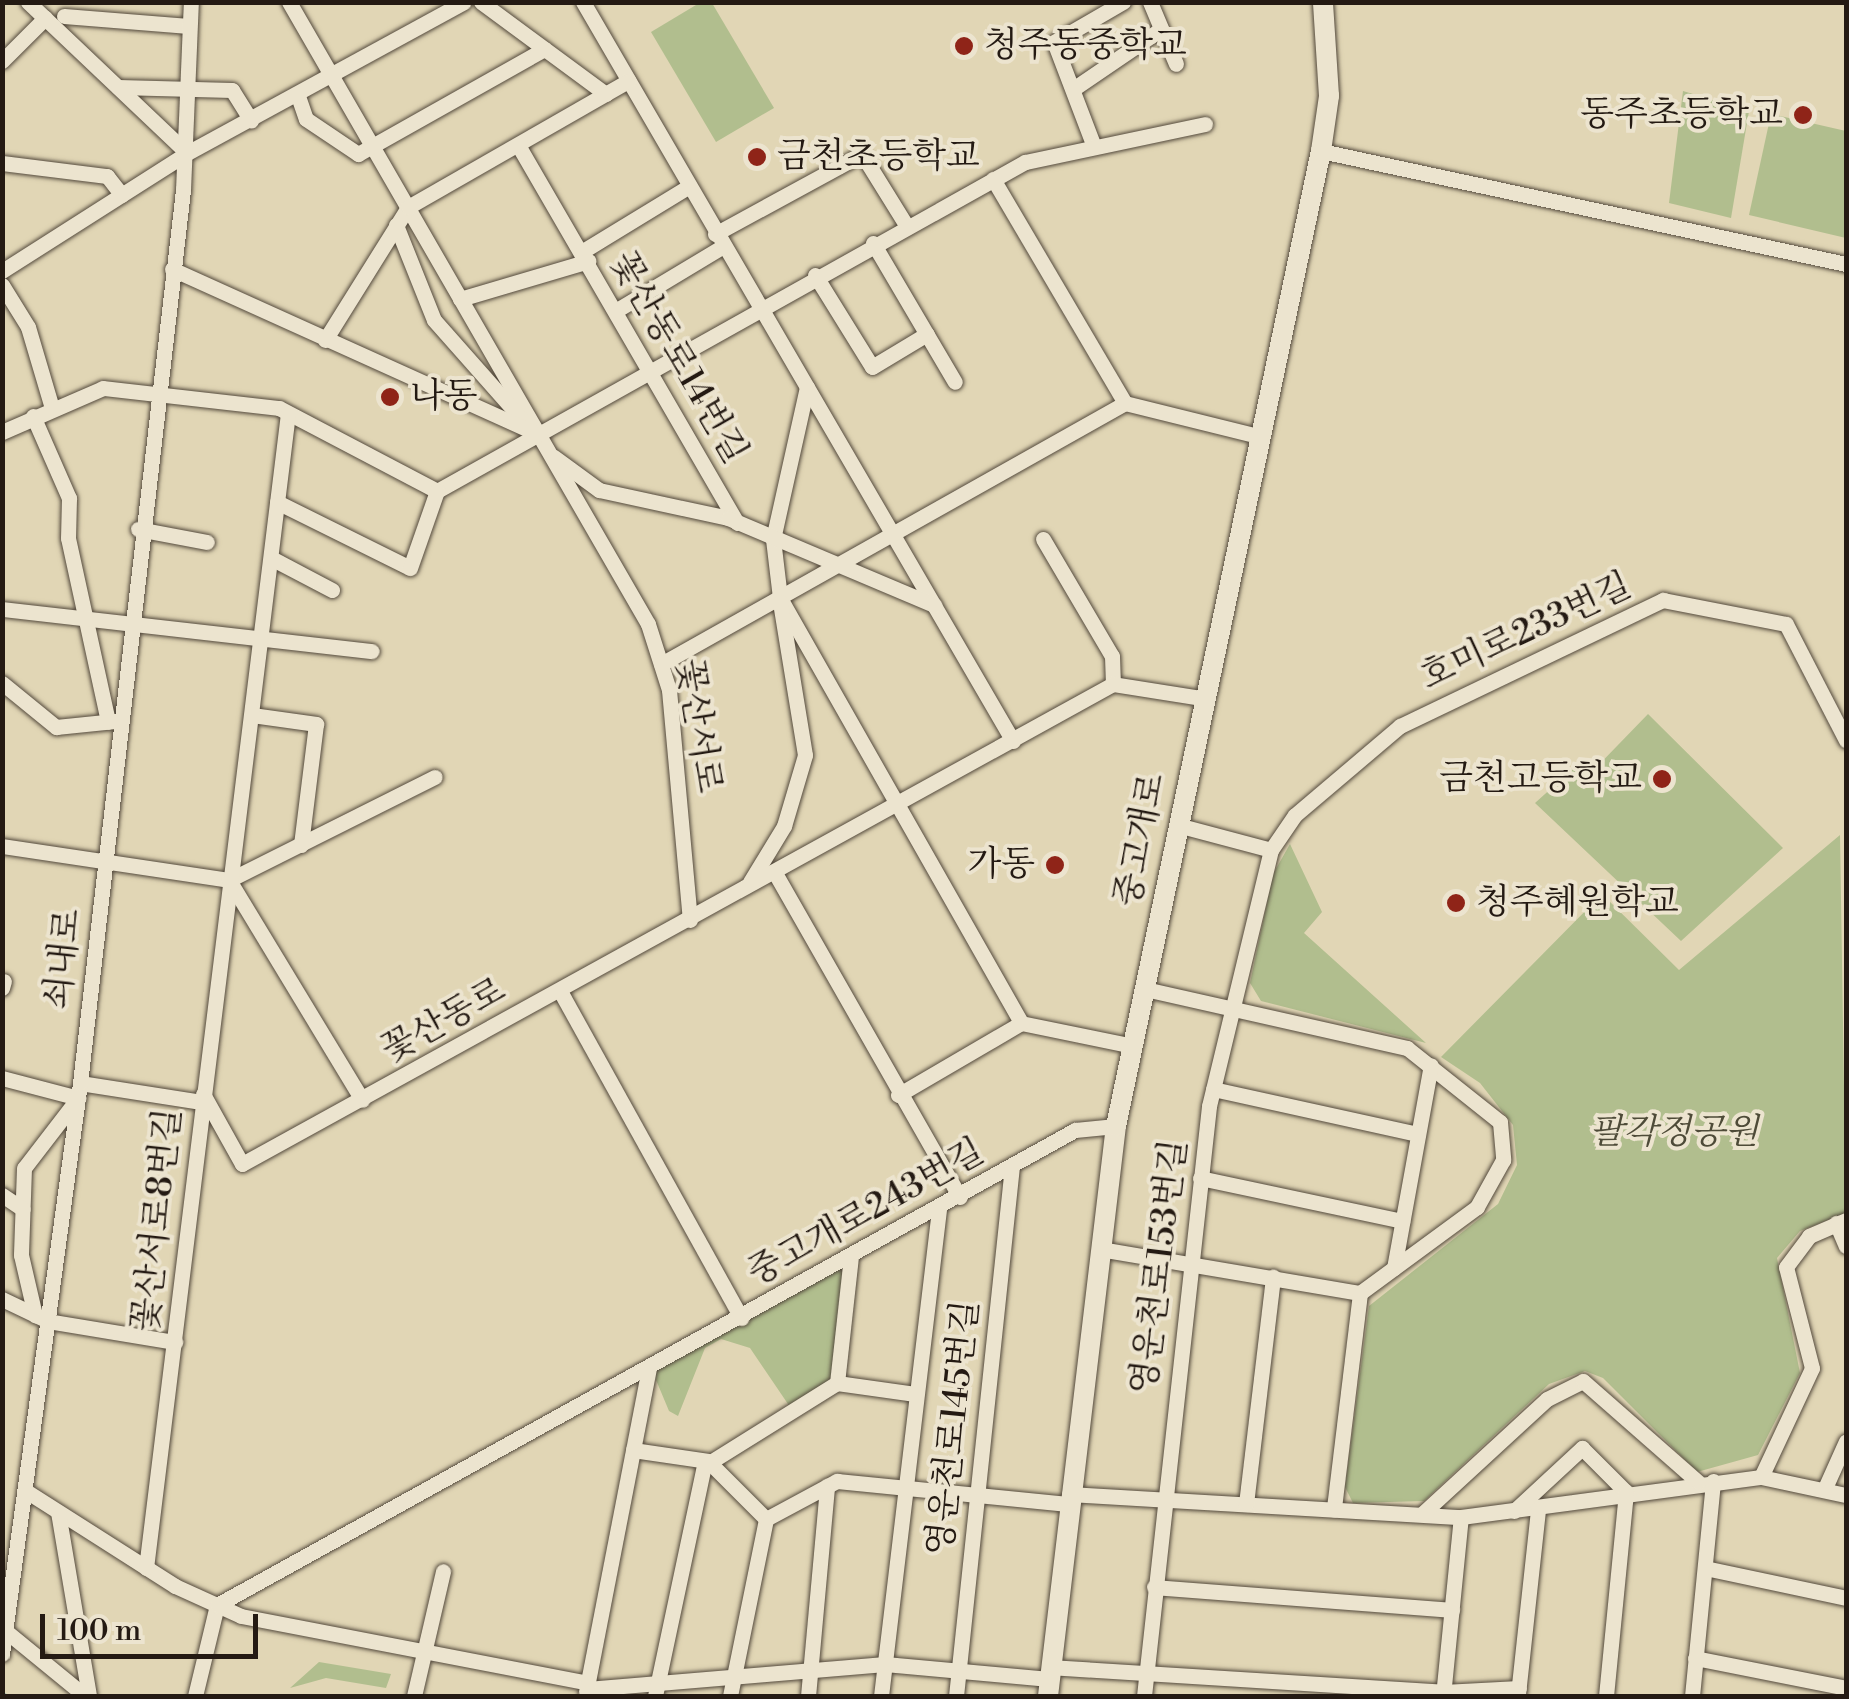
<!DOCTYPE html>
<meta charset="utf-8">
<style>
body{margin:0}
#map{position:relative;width:1849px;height:1699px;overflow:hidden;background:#e1d6b5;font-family:"Libre Bodoni","Noto Serif KR",serif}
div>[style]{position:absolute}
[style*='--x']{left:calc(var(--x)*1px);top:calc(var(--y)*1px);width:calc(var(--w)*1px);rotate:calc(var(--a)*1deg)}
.green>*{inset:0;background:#b1be8e}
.stream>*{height:4px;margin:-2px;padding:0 2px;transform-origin:2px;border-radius:2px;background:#94b9ae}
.roads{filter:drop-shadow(0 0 2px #53493c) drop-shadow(0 0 2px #53493c)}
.minor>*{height:15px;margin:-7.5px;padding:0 7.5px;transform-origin:7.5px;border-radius:7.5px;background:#ece4cf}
.tertiary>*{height:20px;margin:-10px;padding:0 10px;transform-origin:10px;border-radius:10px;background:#ece4cf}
.dots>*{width:28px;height:28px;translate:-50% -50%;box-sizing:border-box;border:5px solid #ece4cf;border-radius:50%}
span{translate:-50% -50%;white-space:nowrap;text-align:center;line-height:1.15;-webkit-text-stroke:8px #ece4cf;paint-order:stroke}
.poi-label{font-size:35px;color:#241a13}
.left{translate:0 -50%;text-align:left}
.right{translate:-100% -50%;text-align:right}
.street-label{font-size:35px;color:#241a13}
.park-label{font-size:35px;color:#4e4b38;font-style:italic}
.frame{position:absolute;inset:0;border:5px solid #241a13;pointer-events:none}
.scale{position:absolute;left:40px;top:1614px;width:218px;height:45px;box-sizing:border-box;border:5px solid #241a13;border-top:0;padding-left:12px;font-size:30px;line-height:35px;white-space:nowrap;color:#241a13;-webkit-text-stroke:8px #ece4cf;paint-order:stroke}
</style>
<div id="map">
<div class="green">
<div style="clip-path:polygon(701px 2px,712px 3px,774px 108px,716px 142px,651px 32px)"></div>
<div style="clip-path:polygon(1683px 91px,1749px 111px,1731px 218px,1669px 203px)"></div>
<div style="clip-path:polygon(1771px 114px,1846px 131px,1846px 238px,1749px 215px)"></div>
<div style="clip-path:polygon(1648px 714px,1783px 848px,1681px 941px,1535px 803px,1575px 767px,1587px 777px)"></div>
<div style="clip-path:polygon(1840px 835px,1846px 1213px,1800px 1231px,1777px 1258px,1800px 1373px,1758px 1455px,1697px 1472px,1603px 1378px,1585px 1371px,1549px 1384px,1424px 1501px,1353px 1503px,1345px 1487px,1369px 1306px,1498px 1204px,1517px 1165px,1513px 1125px,1480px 1083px,1441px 1057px,1602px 894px,1679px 970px)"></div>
<div style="clip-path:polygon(1290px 844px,1322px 912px,1304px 933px,1426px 1043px,1261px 1001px,1250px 983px,1273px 874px)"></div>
<div style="clip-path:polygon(849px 1260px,835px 1382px,790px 1407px,750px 1348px,721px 1339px,705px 1348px,678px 1416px,669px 1411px,651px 1368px)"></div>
<div style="clip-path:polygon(319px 1662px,391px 1674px,386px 1688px,326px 1678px,290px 1688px)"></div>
</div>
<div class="stream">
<div style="--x:2;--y:1693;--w:5;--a:37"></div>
</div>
<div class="roads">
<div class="minor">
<div style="--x:28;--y:2;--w:219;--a:43.5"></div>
<div style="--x:289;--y:2;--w:718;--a:60.01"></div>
<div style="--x:648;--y:624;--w:69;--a:72.3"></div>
<div style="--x:669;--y:690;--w:231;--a:84.8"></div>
<div style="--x:481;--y:2;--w:155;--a:36.4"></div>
<div style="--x:583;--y:2;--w:855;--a:59.81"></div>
<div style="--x:1150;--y:2;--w:67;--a:67.2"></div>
<div style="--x:64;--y:16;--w:125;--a:4.6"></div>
<div style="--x:2;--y:61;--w:61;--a:-45"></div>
<div style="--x:118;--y:87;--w:114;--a:1.5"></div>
<div style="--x:232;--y:90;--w:36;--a:58"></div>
<div style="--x:1076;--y:87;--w:103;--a:-34.3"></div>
<div style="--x:298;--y:96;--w:24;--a:71"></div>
<div style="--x:306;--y:119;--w:63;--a:33.9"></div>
<div style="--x:358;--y:154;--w:214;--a:-29.4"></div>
<div style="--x:1093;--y:144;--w:109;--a:-110.9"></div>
<div style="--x:1054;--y:42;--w:80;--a:-30.1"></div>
<div style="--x:518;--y:145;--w:437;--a:59.9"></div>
<div style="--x:1321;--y:151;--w:537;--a:12.15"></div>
<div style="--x:2;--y:163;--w:106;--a:7.1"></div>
<div style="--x:107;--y:176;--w:24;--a:52"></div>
<div style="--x:993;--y:179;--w:260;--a:59.5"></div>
<div style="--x:1125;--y:403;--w:141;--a:13.9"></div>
<div style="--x:396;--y:225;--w:102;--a:68.2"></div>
<div style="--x:434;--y:320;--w:137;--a:48.5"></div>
<div style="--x:715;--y:234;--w:167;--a:-28.6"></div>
<div style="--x:862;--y:154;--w:84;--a:58.2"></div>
<div style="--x:873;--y:243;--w:161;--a:59.5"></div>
<div style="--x:583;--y:251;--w:123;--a:-31.4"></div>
<div style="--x:172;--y:269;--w:398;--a:24.3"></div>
<div style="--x:2;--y:271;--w:219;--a:-32.5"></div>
<div style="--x:187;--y:153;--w:315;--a:-28.6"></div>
<div style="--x:815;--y:275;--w:108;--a:58.2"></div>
<div style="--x:872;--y:367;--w:64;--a:-31"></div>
<div style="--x:2;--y:285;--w:49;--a:58.2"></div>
<div style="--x:28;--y:327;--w:84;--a:73.5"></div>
<div style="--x:460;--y:299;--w:134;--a:-16.5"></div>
<div style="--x:617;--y:310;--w:122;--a:-31"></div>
<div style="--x:325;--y:340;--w:157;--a:-58"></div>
<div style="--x:408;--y:207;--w:254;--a:-29.8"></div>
<div style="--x:807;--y:387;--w:156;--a:102.6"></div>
<div style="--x:773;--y:539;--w:59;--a:83.2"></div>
<div style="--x:780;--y:598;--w:489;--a:60.4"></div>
<div style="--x:1021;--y:1023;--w:114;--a:11.6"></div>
<div style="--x:33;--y:416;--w:90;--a:66.3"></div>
<div style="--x:69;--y:498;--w:40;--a:91.4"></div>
<div style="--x:68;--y:538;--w:188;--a:77.7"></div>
<div style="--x:2;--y:432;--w:110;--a:-23.5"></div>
<div style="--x:103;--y:388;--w:177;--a:6.5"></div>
<div style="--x:279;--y:408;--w:178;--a:27.7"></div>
<div style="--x:437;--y:491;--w:674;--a:-29.23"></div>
<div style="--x:1025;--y:162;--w:184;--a:-11.9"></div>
<div style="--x:554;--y:457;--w:56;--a:36.3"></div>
<div style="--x:599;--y:490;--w:132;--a:12.2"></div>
<div style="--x:728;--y:518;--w:224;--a:22.9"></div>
<div style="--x:277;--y:502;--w:148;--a:26.4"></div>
<div style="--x:410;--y:568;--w:82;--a:-70.7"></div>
<div style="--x:138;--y:529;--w:70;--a:10.7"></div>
<div style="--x:1043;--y:539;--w:136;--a:59.5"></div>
<div style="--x:1112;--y:656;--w:28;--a:88"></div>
<div style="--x:271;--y:558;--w:69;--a:27.7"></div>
<div style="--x:2;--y:609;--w:372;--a:6.5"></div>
<div style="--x:661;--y:664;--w:532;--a:-29.36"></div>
<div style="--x:2;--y:683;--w:70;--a:39.2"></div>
<div style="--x:56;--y:727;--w:59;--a:-5.8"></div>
<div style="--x:252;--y:715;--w:65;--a:8"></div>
<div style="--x:316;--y:724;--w:122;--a:97.1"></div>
<div style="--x:1177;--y:825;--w:97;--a:14.9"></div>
<div style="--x:2;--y:846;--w:230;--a:8.5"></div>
<div style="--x:229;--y:880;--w:257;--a:58.8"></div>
<div style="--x:775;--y:873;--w:373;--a:60.3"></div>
<div style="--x:229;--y:880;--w:230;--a:-26.6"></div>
<div style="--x:750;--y:882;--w:66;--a:-58.7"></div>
<div style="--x:784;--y:826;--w:74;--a:-73.5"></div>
<div style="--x:805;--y:755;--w:155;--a:-99.3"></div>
<div style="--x:2;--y:988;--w:7;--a:-74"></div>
<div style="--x:1145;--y:989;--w:269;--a:12.7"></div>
<div style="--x:1407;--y:1048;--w:119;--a:38.5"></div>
<div style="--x:1500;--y:1122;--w:38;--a:85"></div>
<div style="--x:1503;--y:1160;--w:54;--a:119"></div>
<div style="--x:1477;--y:1207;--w:145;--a:143.7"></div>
<div style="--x:1360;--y:1293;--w:218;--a:96.9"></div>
<div style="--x:560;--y:991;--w:374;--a:61"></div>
<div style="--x:2;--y:1078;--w:79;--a:14.7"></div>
<div style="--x:78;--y:1098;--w:88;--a:127.6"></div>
<div style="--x:24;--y:1168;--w:87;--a:92"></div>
<div style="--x:21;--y:1255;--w:62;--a:76.9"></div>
<div style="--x:80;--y:1083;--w:123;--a:8.9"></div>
<div style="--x:1213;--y:1089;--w:210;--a:12.4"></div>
<div style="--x:203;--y:1094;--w:80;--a:60.9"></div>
<div style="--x:242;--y:1164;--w:995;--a:-28.86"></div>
<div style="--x:1113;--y:684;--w:89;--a:9"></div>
<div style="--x:898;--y:1095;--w:143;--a:-30.3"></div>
<div style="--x:1200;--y:1178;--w:207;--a:12"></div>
<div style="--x:2;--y:1195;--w:25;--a:34"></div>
<div style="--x:1836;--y:1223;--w:25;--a:67"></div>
<div style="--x:1100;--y:1249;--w:264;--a:9.6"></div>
<div style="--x:1394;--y:1268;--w:206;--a:-79.7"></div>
<div style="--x:2;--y:1299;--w:51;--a:25.6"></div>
<div style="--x:48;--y:1321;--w:129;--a:9.4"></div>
<div style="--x:837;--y:1383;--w:127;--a:-83.7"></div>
<div style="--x:633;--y:1450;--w:76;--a:8.3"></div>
<div style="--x:708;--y:1461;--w:82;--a:45"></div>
<div style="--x:1761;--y:1477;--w:120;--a:-64.9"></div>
<div style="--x:1812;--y:1368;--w:104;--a:-104.4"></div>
<div style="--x:1786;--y:1267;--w:39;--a:-53"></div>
<div style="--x:1809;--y:1236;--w:40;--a:-23.4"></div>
<div style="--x:1825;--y:1488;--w:51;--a:-65.9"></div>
<div style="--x:26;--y:1491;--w:177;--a:32.5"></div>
<div style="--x:175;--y:1586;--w:72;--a:24.4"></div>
<div style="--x:241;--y:1616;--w:353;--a:10.9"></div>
<div style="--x:1069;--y:1494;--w:393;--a:3.4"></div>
<div style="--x:1461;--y:1517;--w:303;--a:-7.6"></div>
<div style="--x:1761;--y:1477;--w:87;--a:12"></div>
<div style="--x:1246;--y:1504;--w:229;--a:-83.2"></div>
<div style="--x:1514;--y:1511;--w:93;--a:-42.8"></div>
<div style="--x:1582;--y:1448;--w:62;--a:45"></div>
<div style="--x:1626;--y:1492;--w:205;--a:95.6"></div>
<div style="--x:58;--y:1512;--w:187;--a:80.4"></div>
<div style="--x:1423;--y:1513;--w:168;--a:-42.6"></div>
<div style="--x:1547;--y:1399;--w:40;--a:-26.6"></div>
<div style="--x:1583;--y:1381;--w:153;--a:41.3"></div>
<div style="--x:146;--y:1568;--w:1163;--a:-82.99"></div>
<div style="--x:1705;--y:1568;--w:144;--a:12"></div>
<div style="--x:1154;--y:1587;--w:299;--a:4.4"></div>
<div style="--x:2;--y:1628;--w:107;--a:39.3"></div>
<div style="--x:2;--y:1654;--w:576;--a:-82.22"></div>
<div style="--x:80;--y:1083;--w:899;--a:-83.42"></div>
<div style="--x:183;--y:190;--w:188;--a:-87.6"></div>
<div style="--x:1695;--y:1658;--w:154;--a:11.2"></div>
<div style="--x:1049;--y:1667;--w:395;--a:3.6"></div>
<div style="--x:1443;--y:1692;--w:76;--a:-3"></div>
<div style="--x:587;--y:1689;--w:299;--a:-4.8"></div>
<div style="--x:885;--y:1664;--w:165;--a:5.2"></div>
<div style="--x:586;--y:1692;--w:331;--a:-79"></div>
<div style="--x:1518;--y:1694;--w:186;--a:-83.8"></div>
<div style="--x:195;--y:1696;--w:94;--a:-76.4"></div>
<div style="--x:217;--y:1605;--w:981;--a:-28.97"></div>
<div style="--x:1075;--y:1130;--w:41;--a:-5.6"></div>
<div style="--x:414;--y:1696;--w:128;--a:-76.9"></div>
<div style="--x:655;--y:1696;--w:235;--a:-78"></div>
<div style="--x:704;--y:1466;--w:157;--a:-32"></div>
<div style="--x:837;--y:1383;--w:79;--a:8"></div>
<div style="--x:730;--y:1696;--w:181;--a:-78.5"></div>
<div style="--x:766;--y:1519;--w:81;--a:-28.2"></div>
<div style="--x:837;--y:1481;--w:232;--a:5.7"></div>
<div style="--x:808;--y:1696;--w:211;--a:-84.8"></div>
<div style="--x:881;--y:1696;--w:491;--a:-83.2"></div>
<div style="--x:956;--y:1696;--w:533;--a:-83.97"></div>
<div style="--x:1144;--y:1696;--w:594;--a:-83.71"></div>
<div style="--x:1209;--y:1106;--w:263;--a:-76.4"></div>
<div style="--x:1271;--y:850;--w:42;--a:-55.6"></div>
<div style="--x:1295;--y:815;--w:138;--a:-40.3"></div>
<div style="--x:1400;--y:726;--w:292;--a:-25.6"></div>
<div style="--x:1663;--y:600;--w:125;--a:11"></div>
<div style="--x:1786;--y:624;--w:131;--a:62.7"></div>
<div style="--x:1443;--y:1696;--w:180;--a:-84.3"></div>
<div style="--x:1692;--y:1696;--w:216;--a:-84.4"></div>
</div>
<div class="tertiary">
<div style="--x:1048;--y:1696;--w:574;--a:-83.2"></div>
<div style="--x:1116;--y:1126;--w:996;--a:-78.13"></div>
<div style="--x:1321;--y:151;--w:56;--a:-81.7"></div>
<div style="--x:1329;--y:96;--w:94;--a:-93.7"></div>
</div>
</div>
<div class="dots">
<div style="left:964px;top:46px;background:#8f2418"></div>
<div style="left:1803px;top:115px;background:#8f2418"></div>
<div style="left:757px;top:157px;background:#8f2418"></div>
<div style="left:390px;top:397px;background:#8f2418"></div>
<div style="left:1662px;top:779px;background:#8f2418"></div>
<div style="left:1055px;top:865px;background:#8f2418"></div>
<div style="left:1456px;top:903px;background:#8f2418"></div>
</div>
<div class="poi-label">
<span class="left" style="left:984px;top:46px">청주동중학교</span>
<span class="right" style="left:1783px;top:115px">동주초등학교</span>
<span class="left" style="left:777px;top:157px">금천초등학교</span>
<span class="left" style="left:410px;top:397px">나동</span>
<span class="right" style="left:1642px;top:779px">금천고등학교</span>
<span class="right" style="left:1035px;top:865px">가동</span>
<span class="left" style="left:1476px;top:903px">청주혜원학교</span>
</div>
<div class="street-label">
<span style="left:678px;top:358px;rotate:60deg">꽃산동로14번길</span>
<span style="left:1526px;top:632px;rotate:-25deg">호미로233번길</span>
<span style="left:698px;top:726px;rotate:81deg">꽃산서로</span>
<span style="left:1141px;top:840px;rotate:-79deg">중고개로</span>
<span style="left:64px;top:959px;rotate:-84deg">쇠내로</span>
<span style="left:444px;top:1021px;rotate:-29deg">꽃산동로</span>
<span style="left:866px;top:1213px;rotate:-29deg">중고개로243번길</span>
<span style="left:158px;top:1220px;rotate:-84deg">꽃산서로8번길</span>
<span style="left:1160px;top:1267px;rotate:-83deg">영운천로153번길</span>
<span style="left:954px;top:1428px;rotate:-84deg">영운천로145번길</span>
</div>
<div class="park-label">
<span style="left:1674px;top:1133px">팔각정공원</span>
</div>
<div class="frame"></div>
<div class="scale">100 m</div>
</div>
